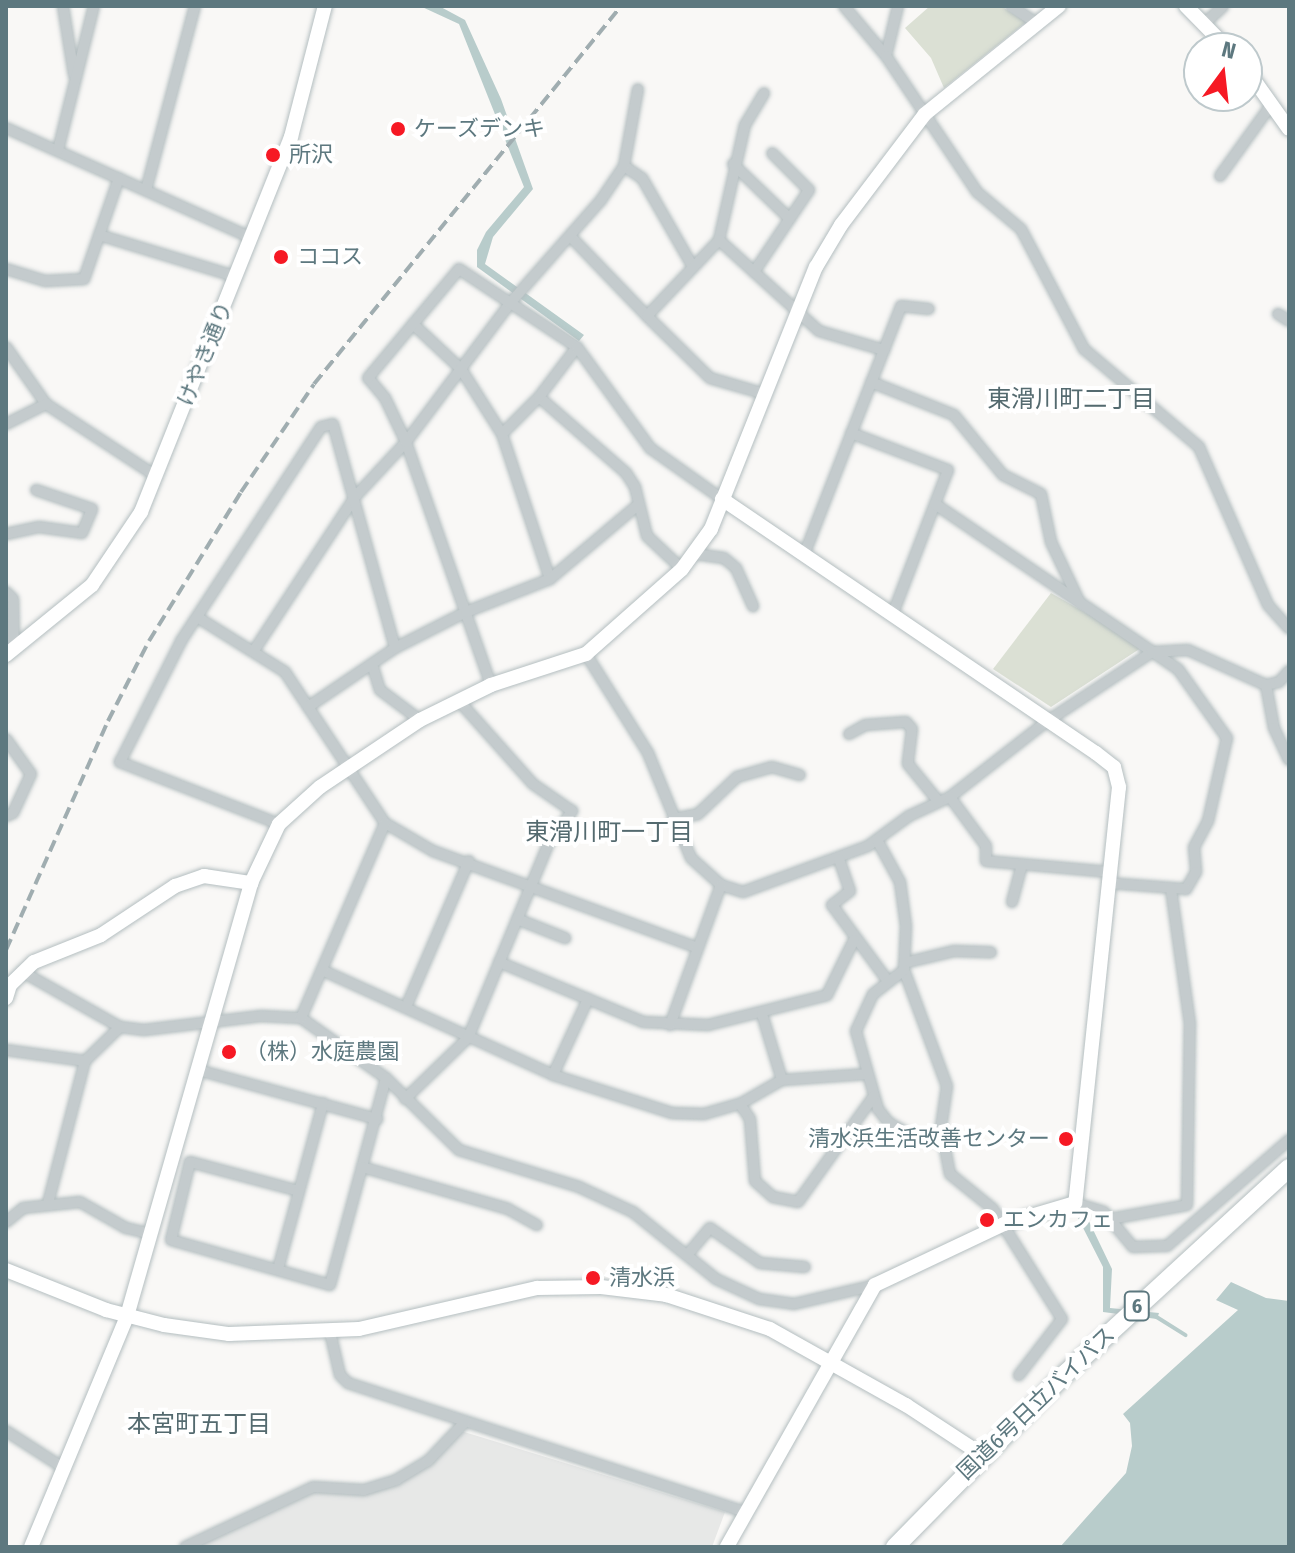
<!DOCTYPE html>
<meta charset="utf-8">
<style>
body{margin:0}
#map{position:relative;width:1295px;height:1553px;overflow:hidden;background:#f9f8f6;font-family:"Fira Sans Condensed","Noto Sans JP",sans-serif}
div>[style]{position:absolute}
[style*='--x']{left:calc(var(--x)*1px);top:calc(var(--y)*1px);width:calc(var(--w)*1px);rotate:calc(var(--a)*1deg)}
.built>*{inset:0;background:#e7e8e7}
.green>*{inset:0;background:#dbe0d4}
.water>*{inset:0;background:#b8cccb}
.stream>*{height:4px;margin:-2px;padding:0 2px;transform-origin:2px;border-radius:2px;background:#b8cccb}
.roads{filter:drop-shadow(0 0 2px #b4bec0) drop-shadow(0 0 2px #b4bec0)}
.street>*{height:10px;margin:-5px;padding:0 5px;transform-origin:5px;border-radius:5px;background:#c4cbcd}
.secondary>*{height:14px;margin:-7px;padding:0 7px;transform-origin:7px;border-radius:7px;background:#fff}
.highway>*{height:18px;margin:-9px;padding:0 9px;transform-origin:9px;border-radius:9px;background:#fff}
.rail>*{height:4px;margin-top:-2px;transform-origin:0;background:repeating-linear-gradient(90deg,#a0adb0 0 12px,transparent 0 18px)}
.dots>*{width:22px;height:22px;translate:-50% -50%;box-sizing:border-box;border:4px solid #fff;border-radius:50%}
span{translate:-50% -50%;white-space:nowrap;text-align:center;line-height:1.15;-webkit-text-stroke:8px #fff;paint-order:stroke}
.shield-label span{padding:2px 6px;background:#fff;border:2px solid;border-radius:6px;-webkit-text-stroke-width:0}
.shield-label{font-size:20px;color:#5d787f;font-weight:700}
.poi-label{font-size:22px;color:#5d787f}
.left{translate:0 -50%;text-align:left}
.right{translate:-100% -50%;text-align:right}
.street-label{font-size:22px;color:#5d787f}
.neighbourhood-label{font-size:24px;color:#546a6f}
.frame{position:absolute;inset:0;border:8px solid #5d787f;pointer-events:none}
.north{position:absolute;left:1183px;top:32px;width:80px;height:80px;box-sizing:border-box;background:#fff;border:2px solid #bec9cc;border-radius:50%;rotate:15deg;font-size:22px;font-weight:700;line-height:32px;text-align:center;color:#5d787f}
.north::after{content:'';display:block;margin:auto;width:28px;height:36px;background:#f61924;clip-path:polygon(50% 0,100% 100%,50% 72%,0 100%)}
</style>
<div id="map">
<div class="built">
<div style="clip-path:polygon(461px 1431px,725px 1512px,712px 1547px,185px 1547px,313px 1487px,364px 1490px,396px 1480px)"></div>
</div>
<div class="green">
<div style="clip-path:polygon(930px 6px,1001px 6px,1026px 22px,944px 88px,931px 58px,905px 28px)"></div>
<div style="clip-path:polygon(1051px 593px,1144px 646px,1051px 707px,993px 669px)"></div>
</div>
<div class="water">
<div style="clip-path:polygon(420px 6px,439px 6px,465px 20px,501px 99px,533px 189px,493px 237px,485px 264px,584px 335px,579px 341px,477px 267px,477px 250px,486px 232px,524px 187px,459px 24px)"></div>
<div style="clip-path:polygon(1086px 1215px,1112px 1269px,1110px 1308px,1159px 1313px,1157px 1319px,1103px 1312px,1103px 1267px,1078px 1218px)"></div>
<div style="clip-path:polygon(1231px 1282px,1266px 1298px,1289px 1301px,1289px 1547px,1060px 1547px,1126px 1473px,1132px 1446px,1130px 1423px,1123px 1414px,1238px 1310px,1216px 1300px)"></div>
</div>
<div class="stream">
<div style="--x:1155;--y:1316;--w:36;--a:32"></div>
</div>
<div class="roads">
<div class="street">
<div style="--x:63;--y:6;--w:70;--a:80.9"></div>
<div style="--x:844;--y:6;--w:65;--a:50"></div>
<div style="--x:898;--y:6;--w:51;--a:103.5"></div>
<div style="--x:886;--y:56;--w:164;--a:56.2"></div>
<div style="--x:977;--y:192;--w:57;--a:40.1"></div>
<div style="--x:1021;--y:229;--w:136;--a:62.3"></div>
<div style="--x:1084;--y:349;--w:151;--a:40.4"></div>
<div style="--x:1199;--y:447;--w:172;--a:66.4"></div>
<div style="--x:1268;--y:605;--w:31;--a:48"></div>
<div style="--x:1011;--y:6;--w:32;--a:34"></div>
<div style="--x:1204;--y:24;--w:26;--a:-43"></div>
<div style="--x:6;--y:128;--w:269;--a:24.1"></div>
<div style="--x:58;--y:150;--w:148;--a:-76"></div>
<div style="--x:733;--y:164;--w:79;--a:44"></div>
<div style="--x:624;--y:166;--w:22;--a:34"></div>
<div style="--x:642;--y:178;--w:103;--a:60.2"></div>
<div style="--x:1220;--y:176;--w:87;--a:-54.3"></div>
<div style="--x:146;--y:190;--w:190;--a:-75.1"></div>
<div style="--x:99;--y:235;--w:144;--a:16.9"></div>
<div style="--x:571;--y:237;--w:110;--a:46.1"></div>
<div style="--x:719;--y:240;--w:118;--a:-77.3"></div>
<div style="--x:745;--y:125;--w:37;--a:-59"></div>
<div style="--x:6;--y:269;--w:41;--a:17.1"></div>
<div style="--x:45;--y:281;--w:39;--a:-3"></div>
<div style="--x:84;--y:279;--w:107;--a:-70.9"></div>
<div style="--x:754;--y:272;--w:99;--a:-56.1"></div>
<div style="--x:809;--y:190;--w:52;--a:-135"></div>
<div style="--x:1278;--y:314;--w:13;--a:32"></div>
<div style="--x:413;--y:324;--w:66;--a:43.2"></div>
<div style="--x:461;--y:369;--w:77;--a:57.8"></div>
<div style="--x:502;--y:434;--w:153;--a:71.7"></div>
<div style="--x:6;--y:347;--w:70;--a:54.9"></div>
<div style="--x:46;--y:404;--w:131;--a:33.2"></div>
<div style="--x:871;--y:382;--w:89;--a:21.7"></div>
<div style="--x:954;--y:415;--w:77;--a:50.8"></div>
<div style="--x:1003;--y:475;--w:42;--a:26.6"></div>
<div style="--x:1041;--y:494;--w:49;--a:78.2"></div>
<div style="--x:1051;--y:542;--w:68;--a:64.6"></div>
<div style="--x:765;--y:394;--w:57;--a:-163.8"></div>
<div style="--x:710;--y:378;--w:88;--a:-135.5"></div>
<div style="--x:647;--y:316;--w:105;--a:-46.5"></div>
<div style="--x:719;--y:240;--w:135;--a:42.3"></div>
<div style="--x:819;--y:331;--w:68;--a:16.3"></div>
<div style="--x:539;--y:397;--w:116;--a:41.1"></div>
<div style="--x:626;--y:473;--w:17;--a:57"></div>
<div style="--x:635;--y:487;--w:50;--a:76.2"></div>
<div style="--x:647;--y:536;--w:48;--a:43.3"></div>
<div style="--x:6;--y:424;--w:45;--a:-26.6"></div>
<div style="--x:851;--y:433;--w:104;--a:20.9"></div>
<div style="--x:948;--y:470;--w:156;--a:111"></div>
<div style="--x:502;--y:434;--w:52;--a:-45"></div>
<div style="--x:539;--y:397;--w:63;--a:-52.8"></div>
<div style="--x:935;--y:504;--w:294;--a:34.2"></div>
<div style="--x:1178;--y:669;--w:85;--a:54.6"></div>
<div style="--x:1227;--y:738;--w:85;--a:102.9"></div>
<div style="--x:1208;--y:821;--w:30;--a:118"></div>
<div style="--x:1194;--y:847;--w:25;--a:85"></div>
<div style="--x:1196;--y:872;--w:20;--a:120"></div>
<div style="--x:1186;--y:889;--w:78;--a:-175.6"></div>
<div style="--x:6;--y:534;--w:34;--a:-12"></div>
<div style="--x:39;--y:527;--w:43;--a:7.9"></div>
<div style="--x:82;--y:533;--w:26;--a:-67"></div>
<div style="--x:92;--y:509;--w:59;--a:-161.3"></div>
<div style="--x:695;--y:554;--w:29;--a:8"></div>
<div style="--x:724;--y:558;--w:16;--a:40"></div>
<div style="--x:736;--y:568;--w:42;--a:65.9"></div>
<div style="--x:804;--y:555;--w:267;--a:-68.7"></div>
<div style="--x:901;--y:306;--w:28;--a:6"></div>
<div style="--x:6;--y:592;--w:10;--a:45"></div>
<div style="--x:13;--y:599;--w:50;--a:88.9"></div>
<div style="--x:197;--y:617;--w:104;--a:32"></div>
<div style="--x:285;--y:672;--w:181;--a:56.5"></div>
<div style="--x:385;--y:823;--w:56;--a:30.3"></div>
<div style="--x:433;--y:851;--w:282;--a:20.1"></div>
<div style="--x:255;--y:649;--w:181;--a:-56.7"></div>
<div style="--x:354;--y:498;--w:76;--a:-47.1"></div>
<div style="--x:406;--y:442;--w:176;--a:-53.1"></div>
<div style="--x:512;--y:301;--w:135;--a:-48.6"></div>
<div style="--x:601;--y:200;--w:41;--a:-55.9"></div>
<div style="--x:624;--y:166;--w:78;--a:-79.7"></div>
<div style="--x:586;--y:654;--w:117;--a:57.9"></div>
<div style="--x:648;--y:753;--w:113;--a:67.7"></div>
<div style="--x:691;--y:858;--w:40;--a:42"></div>
<div style="--x:721;--y:885;--w:23;--a:18"></div>
<div style="--x:743;--y:892;--w:133;--a:-20.2"></div>
<div style="--x:868;--y:846;--w:51;--a:-36.2"></div>
<div style="--x:909;--y:816;--w:45;--a:-24.9"></div>
<div style="--x:950;--y:797;--w:122;--a:-38"></div>
<div style="--x:1046;--y:722;--w:127;--a:-33.4"></div>
<div style="--x:1152;--y:652;--w:36;--a:-3"></div>
<div style="--x:1188;--y:650;--w:85;--a:24.2"></div>
<div style="--x:1266;--y:685;--w:13;--a:-13"></div>
<div style="--x:1279;--y:682;--w:15;--a:-48"></div>
<div style="--x:372;--y:664;--w:27;--a:73"></div>
<div style="--x:380;--y:690;--w:50;--a:36.9"></div>
<div style="--x:491;--y:685;--w:257;--a:-109.3"></div>
<div style="--x:406;--y:442;--w:49;--a:-115.5"></div>
<div style="--x:385;--y:398;--w:26;--a:-130"></div>
<div style="--x:368;--y:378;--w:142;--a:-50.1"></div>
<div style="--x:459;--y:269;--w:141;--a:33.5"></div>
<div style="--x:577;--y:347;--w:125;--a:54.1"></div>
<div style="--x:650;--y:448;--w:88;--a:35.3"></div>
<div style="--x:1266;--y:685;--w:44;--a:79.5"></div>
<div style="--x:1274;--y:728;--w:35;--a:65"></div>
<div style="--x:308;--y:707;--w:105;--a:-34.1"></div>
<div style="--x:395;--y:648;--w:80;--a:-26.9"></div>
<div style="--x:466;--y:612;--w:90;--a:-21.4"></div>
<div style="--x:550;--y:579;--w:115;--a:-40.1"></div>
<div style="--x:849;--y:734;--w:18;--a:-29"></div>
<div style="--x:865;--y:725;--w:41;--a:-4.2"></div>
<div style="--x:906;--y:722;--w:9;--a:49"></div>
<div style="--x:912;--y:729;--w:35;--a:97"></div>
<div style="--x:908;--y:764;--w:49;--a:50.8"></div>
<div style="--x:6;--y:739;--w:43;--a:54.5"></div>
<div style="--x:31;--y:774;--w:43;--a:114.8"></div>
<div style="--x:13;--y:813;--w:8;--a:157"></div>
<div style="--x:950;--y:797;--w:61;--a:53.7"></div>
<div style="--x:986;--y:846;--w:15;--a:90"></div>
<div style="--x:986;--y:861;--w:124;--a:5.1"></div>
<div style="--x:673;--y:819;--w:25;--a:-11"></div>
<div style="--x:698;--y:814;--w:54;--a:-43.5"></div>
<div style="--x:737;--y:777;--w:36;--a:-16"></div>
<div style="--x:772;--y:767;--w:29;--a:16"></div>
<div style="--x:279;--y:824;--w:171;--a:-158.7"></div>
<div style="--x:120;--y:762;--w:136;--a:-63.2"></div>
<div style="--x:181;--y:641;--w:256;--a:-56.8"></div>
<div style="--x:321;--y:427;--w:12;--a:-14"></div>
<div style="--x:333;--y:424;--w:232;--a:74.5"></div>
<div style="--x:877;--y:840;--w:48;--a:61.3"></div>
<div style="--x:900;--y:882;--w:44;--a:82.2"></div>
<div style="--x:906;--y:926;--w:44;--a:92.6"></div>
<div style="--x:904;--y:970;--w:124;--a:69.7"></div>
<div style="--x:947;--y:1086;--w:41;--a:98.3"></div>
<div style="--x:941;--y:1127;--w:48;--a:79.2"></div>
<div style="--x:950;--y:1174;--w:55;--a:39.1"></div>
<div style="--x:993;--y:1209;--w:130;--a:57.9"></div>
<div style="--x:1062;--y:1319;--w:71;--a:127.5"></div>
<div style="--x:839;--y:859;--w:34;--a:71"></div>
<div style="--x:850;--y:891;--w:23;--a:142"></div>
<div style="--x:832;--y:905;--w:93;--a:53.7"></div>
<div style="--x:1012;--y:902;--w:39;--a:-75"></div>
<div style="--x:517;--y:919;--w:52;--a:21.6"></div>
<div style="--x:499;--y:962;--w:156;--a:22.6"></div>
<div style="--x:643;--y:1022;--w:65;--a:2.6"></div>
<div style="--x:708;--y:1025;--w:123;--a:-14.1"></div>
<div style="--x:827;--y:995;--w:61;--a:-63.9"></div>
<div style="--x:904;--y:963;--w:51;--a:-13.5"></div>
<div style="--x:954;--y:951;--w:37;--a:2"></div>
<div style="--x:322;--y:970;--w:254;--a:24.4"></div>
<div style="--x:553;--y:1075;--w:125;--a:17.7"></div>
<div style="--x:672;--y:1113;--w:32;--a:2"></div>
<div style="--x:704;--y:1114;--w:37;--a:-16"></div>
<div style="--x:740;--y:1104;--w:48;--a:-29.7"></div>
<div style="--x:782;--y:1080;--w:85;--a:-4"></div>
<div style="--x:904;--y:970;--w:39;--a:142"></div>
<div style="--x:873;--y:994;--w:41;--a:114.7"></div>
<div style="--x:856;--y:1031;--w:81;--a:74.2"></div>
<div style="--x:878;--y:1109;--w:16;--a:52"></div>
<div style="--x:888;--y:1122;--w:29;--a:31"></div>
<div style="--x:913;--y:1137;--w:31;--a:9"></div>
<div style="--x:21;--y:971;--w:114;--a:29.5"></div>
<div style="--x:120;--y:1027;--w:24;--a:7"></div>
<div style="--x:144;--y:1030;--w:118;--a:-6.8"></div>
<div style="--x:261;--y:1016;--w:40;--a:2.9"></div>
<div style="--x:301;--y:1018;--w:104;--a:35.2"></div>
<div style="--x:386;--y:1078;--w:103;--a:44.6"></div>
<div style="--x:459;--y:1150;--w:126;--a:17.1"></div>
<div style="--x:579;--y:1187;--w:60;--a:24.8"></div>
<div style="--x:633;--y:1212;--w:107;--a:38.9"></div>
<div style="--x:716;--y:1279;--w:47;--a:24.9"></div>
<div style="--x:759;--y:1299;--w:35;--a:8"></div>
<div style="--x:794;--y:1304;--w:83;--a:-13.2"></div>
<div style="--x:406;--y:1007;--w:159;--a:-66.7"></div>
<div style="--x:762;--y:1014;--w:69;--a:73.1"></div>
<div style="--x:301;--y:1018;--w:212;--a:-66.7"></div>
<div style="--x:670;--y:1025;--w:149;--a:-70"></div>
<div style="--x:6;--y:1050;--w:80;--a:7.9"></div>
<div style="--x:85;--y:1061;--w:49;--a:-44.2"></div>
<div style="--x:198;--y:1070;--w:186;--a:15.3"></div>
<div style="--x:553;--y:1075;--w:84;--a:-65.3"></div>
<div style="--x:386;--y:1078;--w:92;--a:105.1"></div>
<div style="--x:362;--y:1167;--w:152;--a:16"></div>
<div style="--x:508;--y:1209;--w:33;--a:29"></div>
<div style="--x:405;--y:1099;--w:88;--a:-44.1"></div>
<div style="--x:468;--y:1038;--w:212;--a:-67.5"></div>
<div style="--x:549;--y:842;--w:39;--a:-53"></div>
<div style="--x:572;--y:811;--w:47;--a:-145.3"></div>
<div style="--x:533;--y:784;--w:111;--a:-131.7"></div>
<div style="--x:740;--y:1104;--w:18;--a:56"></div>
<div style="--x:750;--y:1119;--w:62;--a:85.4"></div>
<div style="--x:755;--y:1181;--w:24;--a:42"></div>
<div style="--x:773;--y:1197;--w:25;--a:11"></div>
<div style="--x:798;--y:1202;--w:130;--a:-54.4"></div>
<div style="--x:299;--y:1191;--w:113;--a:-165.1"></div>
<div style="--x:190;--y:1162;--w:80;--a:103.7"></div>
<div style="--x:171;--y:1240;--w:165;--a:15.8"></div>
<div style="--x:330;--y:1285;--w:122;--a:-74.8"></div>
<div style="--x:48;--y:1203;--w:147;--a:-75.4"></div>
<div style="--x:1075;--y:1203;--w:30;--a:17"></div>
<div style="--x:1104;--y:1212;--w:45;--a:50.4"></div>
<div style="--x:1133;--y:1247;--w:34;--a:-2"></div>
<div style="--x:1167;--y:1246;--w:162;--a:-41"></div>
<div style="--x:1110;--y:1219;--w:78;--a:-10.3"></div>
<div style="--x:1187;--y:1205;--w:181;--a:-89.1"></div>
<div style="--x:1190;--y:1024;--w:137;--a:-98"></div>
<div style="--x:6;--y:1222;--w:22;--a:-39"></div>
<div style="--x:23;--y:1208;--w:57;--a:-6"></div>
<div style="--x:80;--y:1202;--w:53;--a:29.5"></div>
<div style="--x:126;--y:1228;--w:27;--a:13"></div>
<div style="--x:688;--y:1254;--w:34;--a:-50"></div>
<div style="--x:710;--y:1228;--w:61;--a:35"></div>
<div style="--x:760;--y:1263;--w:45;--a:5.1"></div>
<div style="--x:278;--y:1269;--w:172;--a:-74.8"></div>
<div style="--x:330;--y:1332;--w:44;--a:76.9"></div>
<div style="--x:340;--y:1375;--w:11;--a:45"></div>
<div style="--x:348;--y:1383;--w:418;--a:18"></div>
<div style="--x:6;--y:1431;--w:67;--a:32.7"></div>
<div style="--x:185;--y:1547;--w:141;--a:-25.1"></div>
<div style="--x:313;--y:1487;--w:51;--a:3.4"></div>
<div style="--x:364;--y:1490;--w:34;--a:-17"></div>
<div style="--x:396;--y:1480;--w:37;--a:-31"></div>
<div style="--x:428;--y:1461;--w:54;--a:-46.5"></div>
</div>
<div class="secondary">
<div style="--x:1186;--y:6;--w:59;--a:45.7"></div>
<div style="--x:1247;--y:70;--w:72;--a:54.6"></div>
<div style="--x:722;--y:499;--w:452;--a:34.2"></div>
<div style="--x:1096;--y:753;--w:23;--a:38"></div>
<div style="--x:1114;--y:767;--w:21;--a:76"></div>
<div style="--x:1119;--y:787;--w:418;--a:96"></div>
<div style="--x:1075;--y:1203;--w:74;--a:163.5"></div>
<div style="--x:1004;--y:1224;--w:143;--a:154.7"></div>
<div style="--x:875;--y:1285;--w:301;--a:119.5"></div>
<div style="--x:6;--y:655;--w:111;--a:-39.1"></div>
<div style="--x:92;--y:585;--w:88;--a:-56.1"></div>
<div style="--x:141;--y:512;--w:404;--a:-68.2"></div>
<div style="--x:291;--y:137;--w:135;--a:-75.5"></div>
<div style="--x:6;--y:998;--w:14;--a:-73"></div>
<div style="--x:10;--y:985;--w:33;--a:-44"></div>
<div style="--x:34;--y:962;--w:72;--a:-21.9"></div>
<div style="--x:101;--y:935;--w:89;--a:-33.5"></div>
<div style="--x:175;--y:886;--w:31;--a:-19"></div>
<div style="--x:204;--y:876;--w:48;--a:8.5"></div>
<div style="--x:6;--y:1270;--w:108;--a:21.8"></div>
<div style="--x:106;--y:1310;--w:60;--a:14.5"></div>
<div style="--x:164;--y:1325;--w:66;--a:7.9"></div>
<div style="--x:229;--y:1334;--w:130;--a:-2.2"></div>
<div style="--x:359;--y:1329;--w:183;--a:-13"></div>
<div style="--x:537;--y:1288;--w:64;--a:-0.9"></div>
<div style="--x:601;--y:1287;--w:65;--a:7"></div>
<div style="--x:666;--y:1295;--w:109;--a:18.1"></div>
<div style="--x:770;--y:1329;--w:156;--a:29.2"></div>
<div style="--x:906;--y:1405;--w:91;--a:33.3"></div>
<div style="--x:31;--y:1547;--w:250;--a:-67.4"></div>
<div style="--x:127;--y:1316;--w:450;--a:-74"></div>
<div style="--x:251;--y:883;--w:65;--a:-64.6"></div>
<div style="--x:279;--y:824;--w:55;--a:-42.1"></div>
<div style="--x:320;--y:787;--w:120;--a:-33.8"></div>
<div style="--x:420;--y:720;--w:79;--a:-26.2"></div>
<div style="--x:491;--y:685;--w:100;--a:-18.1"></div>
<div style="--x:586;--y:654;--w:128;--a:-41.5"></div>
<div style="--x:682;--y:569;--w:49;--a:-54.1"></div>
<div style="--x:711;--y:529;--w:282;--a:-68.2"></div>
<div style="--x:816;--y:267;--w:49;--a:-59.2"></div>
<div style="--x:841;--y:225;--w:139;--a:-52.9"></div>
<div style="--x:925;--y:114;--w:172;--a:-38.9"></div>
</div>
<div class="highway">
<div style="--x:895;--y:1547;--w:244;--a:-45.5"></div>
<div style="--x:1066;--y:1373;--w:303;--a:-42.6"></div>
</div>
</div>
<div class="rail">
<div style="--x:6;--y:950;--w:251;--a:-66"></div>
<div style="--x:108;--y:721;--w:90;--a:-62.9"></div>
<div style="--x:149;--y:641;--w:175;--a:-58.3"></div>
<div style="--x:241;--y:492;--w:130;--a:-55.9"></div>
<div style="--x:314;--y:384;--w:487;--a:-50.9"></div>
</div>
<div class="dots">
<div style="left:398px;top:129px;background:#f61924"></div>
<div style="left:273px;top:155px;background:#f61924"></div>
<div style="left:281px;top:257px;background:#f61924"></div>
<div style="left:229px;top:1052px;background:#f61924"></div>
<div style="left:1066px;top:1139px;background:#f61924"></div>
<div style="left:987px;top:1220px;background:#f61924"></div>
<div style="left:593px;top:1278px;background:#f61924"></div>
</div>
<div class="shield-label">
<span style="left:1137px;top:1306px">6</span>
</div>
<div class="poi-label">
<span class="left" style="left:414px;top:129px">ケーズデンキ</span>
<span class="left" style="left:289px;top:155px">所沢</span>
<span class="left" style="left:297px;top:257px">ココス</span>
<span class="left" style="left:245px;top:1052px">（株）水庭農園</span>
<span class="right" style="left:1050px;top:1139px">清水浜生活改善センター</span>
<span class="left" style="left:1003px;top:1220px">エンカフェ</span>
<span class="left" style="left:609px;top:1278px">清水浜</span>
</div>
<div class="street-label">
<span style="left:205px;top:354px;rotate:-68deg">けやき通り</span>
<span style="left:1036px;top:1403px;rotate:-44deg">国道6号日立バイパス</span>
</div>
<div class="neighbourhood-label">
<span style="left:1071px;top:400px">東滑川町二丁目</span>
<span style="left:609px;top:833px">東滑川町一丁目</span>
<span style="left:199px;top:1425px">本宮町五丁目</span>
</div>
<div class="frame"></div>
<div class="north">N</div>
</div>
